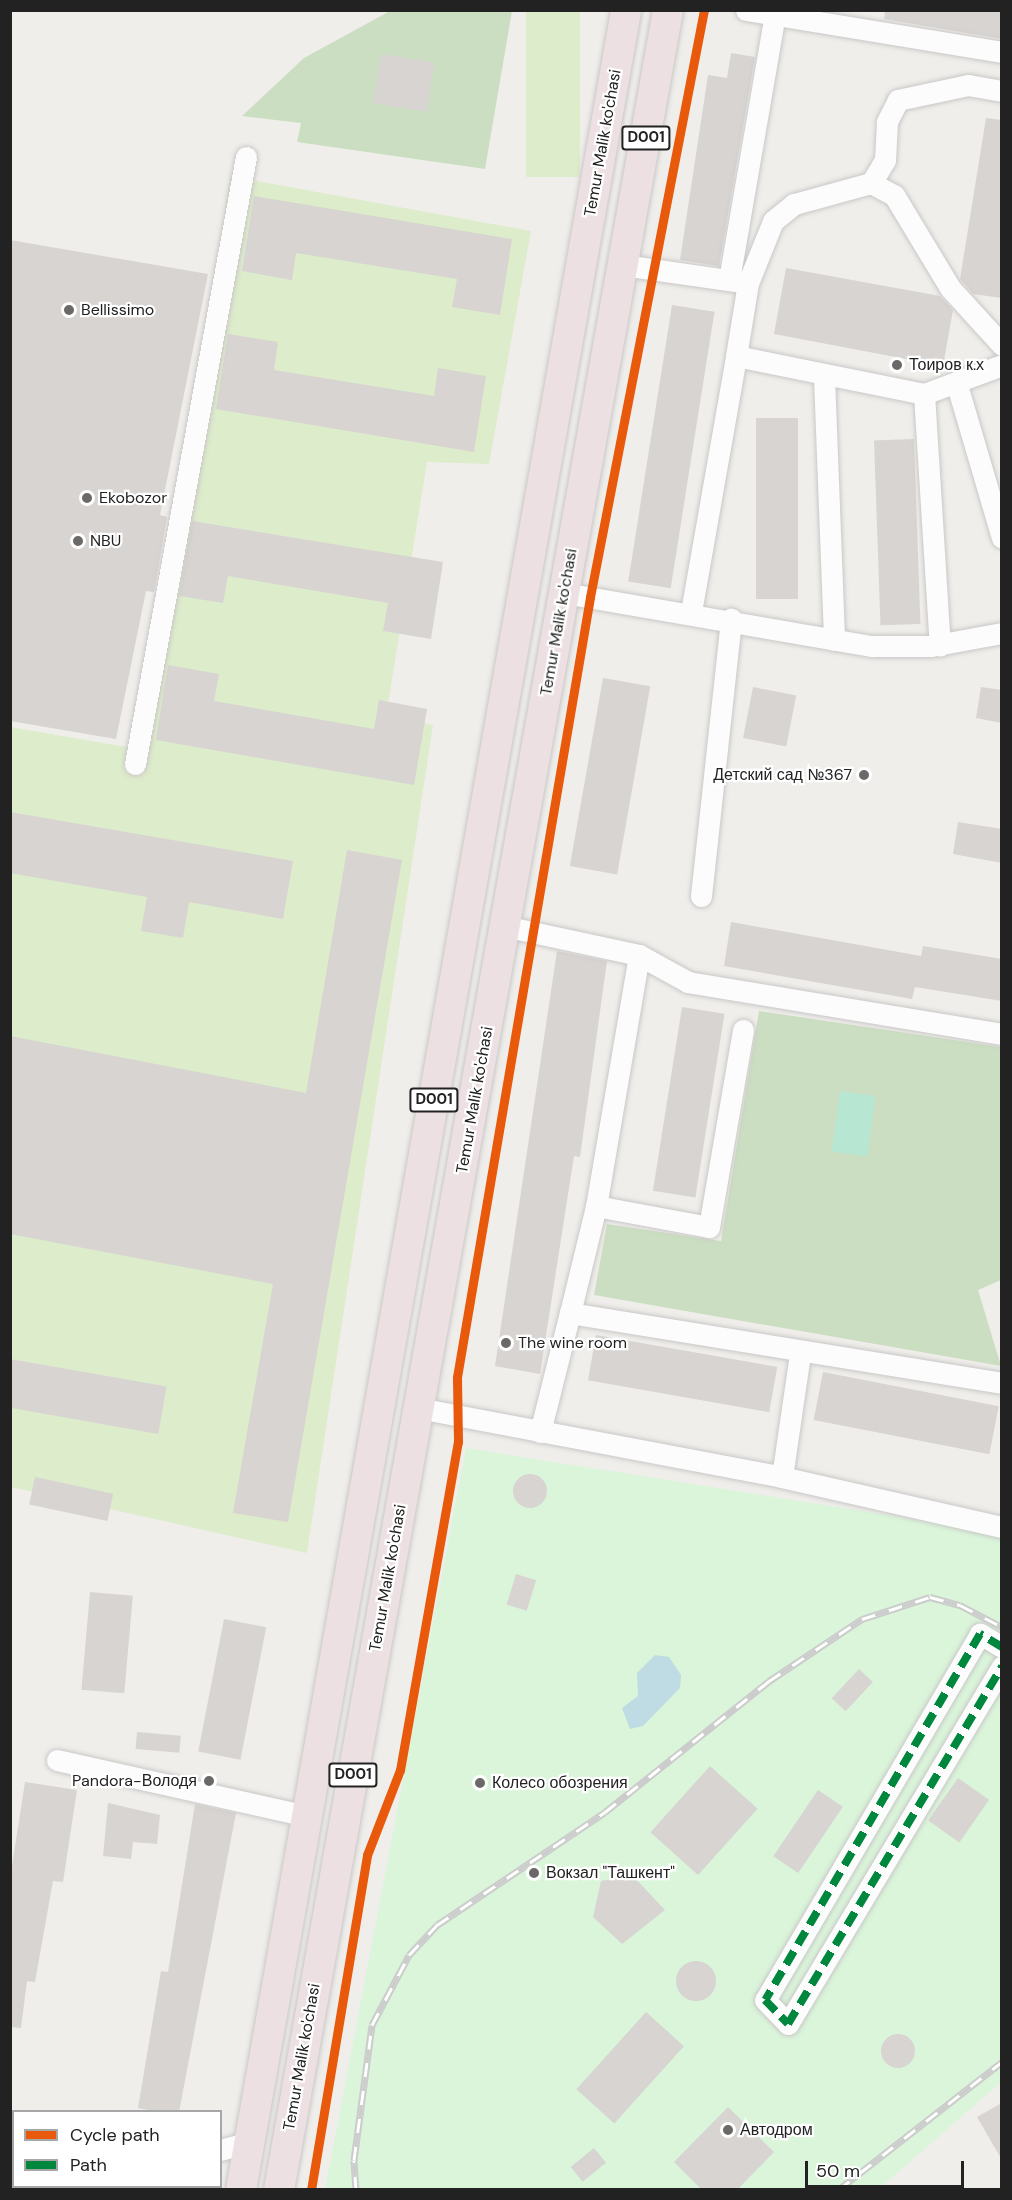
<!DOCTYPE html>
<meta charset="utf-8">
<style>
body{margin:0}
#map{position:relative;width:1012px;height:2200px;overflow:hidden;background:#f0eeeb;font-family:"DM Sans",sans-serif}
div>[style]{position:absolute}
[style*='--x']{left:calc(var(--x)*1px);top:calc(var(--y)*1px);width:calc(var(--w)*1px);rotate:calc(var(--a)*1deg)}
.grass>*{inset:0;background:#ddeccb;transform-origin:0 0}
.forest>*{inset:0;background:#cbdec1}
.park>*{inset:0;background:#daf5da}
.pitch>*{inset:0;background:#b7e6d2;transform-origin:0 0}
.water>*{inset:0;background:#bfdbe3}
.building>*{inset:0;background:#d7d4d2;transform-origin:0 0}
.round{border-radius:50%}
.roads{filter:drop-shadow(0 0 2px #c9c8c7) drop-shadow(0 0 2px #c9c8c7)}
.minor>*{height:21px;margin:-10.5px;padding:0 10.5px;transform-origin:10.5px;border-radius:10.5px;background:#fdfcfc}
.highway>*{height:30px;margin:-15px;padding:0 15px;transform-origin:15px;border-radius:15px;background:#ece0e2}
.rail>*{height:7px;margin-top:-3.5px;transform-origin:0;background:repeating-linear-gradient(90deg,#fff 0 14px,#ccc 0 28px);box-sizing:border-box;border-block:2px solid #ccc}
.quiet>*{height:8px;margin-top:-4px;transform-origin:0;background:repeating-linear-gradient(90deg,#00873e 0 15px,transparent 0 23px)}
.cycleway>*{height:9px;margin:-4.5px;padding:0 4.5px;transform-origin:4.5px;border-radius:4.5px;background:#e8590c}
.dots>*{width:16px;height:16px;translate:-50% -50%;box-sizing:border-box;border:3px solid #fff;border-radius:50%}
span{translate:-50% -50%;white-space:nowrap;text-align:center;line-height:1.15;-webkit-text-stroke:4.5px #fff;paint-order:stroke}
.shield-label span{padding:2px 4px;background:#fff;border:2px solid;border-radius:4px;-webkit-text-stroke-width:0}
.shield-label{font-size:15px;color:#222;font-weight:700}
.street-label{font-size:16px;color:#222}
.poi-label{font-size:16px;color:#222}
.left{translate:0 -50%;text-align:left}
.right{translate:-100% -50%;text-align:right}
.frame{position:absolute;inset:0;border:12px solid #222;pointer-events:none}
.legend{position:absolute;left:12px;top:2110px;width:210px;height:78px;box-sizing:border-box;background:#fff;border:2px solid #a7a7a7;margin:0;padding:8px 10px;list-style:none;font-size:18px;color:#222}
.legend li{display:flex;align-items:center;gap:12px;height:30px}
.legend b{width:30px;border:2px solid #a7a7a7}
.scale{position:absolute;left:805px;top:2161px;width:159px;height:27px;box-sizing:border-box;border:3px solid #222;border-top:0;padding-left:8px;font-size:18px;line-height:21px;white-space:nowrap;color:#222;-webkit-text-stroke:4px #fff;paint-order:stroke}
</style>
<div id="map">
<div class="grass">
<div style="left:526px;top:11px;width:54px;height:166px"></div>
<div style="clip-path:polygon(230px 176px,531px 231px,489px 464px,427px 462px,386px 717px,433px 725px,307px 1553px,11px 1487px,10px 727px,144px 750px)"></div>
</div>
<div class="forest">
<div style="clip-path:polygon(390px 11px,512px 11px,485px 169px,297px 142px,301px 123px,242px 116px,304px 58px)"></div>
<div style="clip-path:polygon(759px 1011px,1001px 1047px,1001px 1280px,978px 1290px,1001px 1366px,594px 1295px,607px 1224px,721px 1241px)"></div>
</div>
<div class="park">
<div style="clip-path:polygon(466px 1448px,1001px 1533px,1001px 2082px,879px 2189px,325px 2190px)"></div>
</div>
<div class="pitch">
<div style="left:840px;top:1091px;width:36px;height:61px;rotate:8deg"></div>
</div>
<div class="water">
<div style="clip-path:polygon(655px 1655px,669px 1657px,681px 1675px,680px 1688px,643px 1726px,630px 1729px,622px 1708px,638px 1696px,637px 1673px)"></div>
</div>
<div class="building">
<div style="clip-path:polygon(885px 10px,1002px 10px,1002px 39px,884px 19px)"></div>
<div style="clip-path:polygon(731px 53px,755px 57px,719px 266px,680px 260px,708px 75px,727px 78px)"></div>
<div style="left:381px;top:54px;width:54px;height:50px;rotate:9deg"></div>
<div style="clip-path:polygon(986px 118px,1002px 120px,1002px 298px,973px 294px,960px 279px)"></div>
<div style="clip-path:polygon(254px 196px,512px 239px,500px 315px,452px 307px,457px 279px,296px 253px,292px 280px,242px 271px)"></div>
<div style="clip-path:polygon(10px 240px,208px 274px,160px 515px,167px 517px,154px 592px,146px 591px,116px 739px,10px 721px)"></div>
<div style="clip-path:polygon(786px 268px,940px 296px,953px 310px,943px 366px,774px 334px)"></div>
<div style="left:672px;top:305px;width:43px;height:280px;rotate:9deg"></div>
<div style="clip-path:polygon(228px 334px,278px 342px,274px 370px,434px 396px,438px 368px,486px 376px,474px 452px,216px 409px)"></div>
<div style="left:756px;top:418px;width:42px;height:181px"></div>
<div style="left:914px;top:439px;width:185px;height:40px;rotate:88deg"></div>
<div style="clip-path:polygon(192px 521px,443px 562px,431px 639px,383px 631px,388px 603px,228px 576px,223px 603px,179px 596px)"></div>
<div style="clip-path:polygon(168px 665px,219px 674px,214px 701px,374px 729px,379px 700px,427px 709px,414px 785px,156px 740px)"></div>
<div style="left:603px;top:678px;width:48px;height:191px;rotate:10deg"></div>
<div style="left:753px;top:687px;width:44px;height:52px;rotate:11deg"></div>
<div style="clip-path:polygon(981px 687px,1002px 690px,1002px 723px,976px 718px)"></div>
<div style="clip-path:polygon(10px 812px,293px 861px,283px 919px,189px 902px,183px 938px,141px 931px,147px 897px,10px 873px)"></div>
<div style="clip-path:polygon(958px 822px,1002px 829px,1002px 863px,953px 854px)"></div>
<div style="clip-path:polygon(347px 850px,402px 860px,288px 1522px,233px 1513px,273px 1284px,10px 1234px,10px 1036px,306px 1093px)"></div>
<div style="clip-path:polygon(731px 922px,921px 956px,923px 946px,1002px 959px,1002px 1001px,915px 987px,912px 999px,724px 966px)"></div>
<div style="clip-path:polygon(557px 951px,607px 961px,580px 1157px,574px 1156px,540px 1374px,495px 1366px)"></div>
<div style="left:682px;top:1007px;width:43px;height:186px;rotate:9deg"></div>
<div style="left:596px;top:1335px;width:184px;height:46px;rotate:10deg"></div>
<div style="left:10px;top:1359px;width:159px;height:48px;rotate:10deg"></div>
<div style="left:823px;top:1372px;width:179px;height:49px;rotate:11deg"></div>
<div class="round" style="left:513px;top:1474px;width:34px;height:34px"></div>
<div style="left:35px;top:1477px;width:80px;height:28px;rotate:12deg"></div>
<div style="left:516px;top:1574px;width:21px;height:32px;rotate:17deg"></div>
<div style="left:90px;top:1592px;width:43px;height:98px;rotate:5deg"></div>
<div style="left:224px;top:1619px;width:43px;height:135px;rotate:11deg"></div>
<div style="left:859px;top:1669px;width:19px;height:40px;rotate:43deg"></div>
<div style="left:137px;top:1732px;width:44px;height:17px;rotate:5deg"></div>
<div style="left:710px;top:1766px;width:64px;height:89px;rotate:42deg"></div>
<div style="left:958px;top:1778px;width:38px;height:52px;rotate:35deg"></div>
<div style="clip-path:polygon(25px 1782px,77px 1790px,63px 1882px,53px 1881px,35px 1982px,27px 1981px,21px 2028px,10px 2027px,10px 1879px)"></div>
<div style="left:818px;top:1790px;width:30px;height:80px;rotate:34deg"></div>
<div style="clip-path:polygon(108px 1803px,160px 1815px,157px 1844px,133px 1842px,131px 1859px,103px 1856px)"></div>
<div style="clip-path:polygon(195px 1804px,236px 1813px,179px 2112px,159px 2112px,138px 2108px,161px 1971px,168px 1972px)"></div>
<div style="clip-path:polygon(632px 1875px,665px 1910px,622px 1944px,593px 1917px,601px 1881px)"></div>
<div class="round" style="left:676px;top:1961px;width:40px;height:40px"></div>
<div style="left:646px;top:2012px;width:51px;height:104px;rotate:42deg"></div>
<div class="round" style="left:881px;top:2034px;width:34px;height:34px"></div>
<div style="clip-path:polygon(1002px 2103px,1002px 2160px,977px 2117px)"></div>
<div style="clip-path:polygon(728px 2107px,774px 2152px,737px 2190px,702px 2190px,674px 2162px)"></div>
<div style="left:594px;top:2148px;width:19px;height:30px;rotate:51deg"></div>
</div>
<div class="roads">
<div class="minor">
<div style="--x:746;--y:10;--w:259;--a:9.3"></div>
<div style="--x:1002;--y:91;--w:35;--a:-170"></div>
<div style="--x:968;--y:85;--w:72;--a:167.9"></div>
<div style="--x:898;--y:100;--w:25;--a:117"></div>
<div style="--x:887;--y:122;--w:38;--a:93"></div>
<div style="--x:885;--y:160;--w:27;--a:121"></div>
<div style="--x:871;--y:183;--w:26;--a:28"></div>
<div style="--x:894;--y:195;--w:109;--a:58.9"></div>
<div style="--x:950;--y:288;--w:77;--a:47.6"></div>
<div style="--x:623;--y:265;--w:126;--a:8.2"></div>
<div style="--x:748;--y:283;--w:74;--a:99.3"></div>
<div style="--x:729;--y:280;--w:269;--a:-80.2"></div>
<div style="--x:748;--y:283;--w:67;--a:-68"></div>
<div style="--x:773;--y:221;--w:27;--a:-39"></div>
<div style="--x:794;--y:204;--w:80;--a:-15.3"></div>
<div style="--x:824;--y:377;--w:263;--a:87.8"></div>
<div style="--x:957;--y:385;--w:159;--a:73.6"></div>
<div style="--x:924;--y:394;--w:252;--a:86.4"></div>
<div style="--x:564;--y:593;--w:313;--a:9.8"></div>
<div style="--x:872;--y:646;--w:59;--a:0"></div>
<div style="--x:931;--y:646;--w:72;--a:-10.4"></div>
<div style="--x:691;--y:612;--w:260;--a:-80"></div>
<div style="--x:736;--y:356;--w:192;--a:11.4"></div>
<div style="--x:924;--y:394;--w:83;--a:-20.4"></div>
<div style="--x:135;--y:764;--w:617;--a:-79.64"></div>
<div style="--x:701;--y:896;--w:279;--a:-83.8"></div>
<div style="--x:504;--y:926;--w:138;--a:12.1"></div>
<div style="--x:639;--y:955;--w:56;--a:28.9"></div>
<div style="--x:688;--y:982;--w:318;--a:9.4"></div>
<div style="--x:639;--y:955;--w:255;--a:99.7"></div>
<div style="--x:596;--y:1206;--w:115;--a:10.5"></div>
<div style="--x:709;--y:1227;--w:200;--a:-80.2"></div>
<div style="--x:570;--y:1313;--w:110;--a:-76.3"></div>
<div style="--x:418;--y:1408;--w:370;--a:10.7"></div>
<div style="--x:782;--y:1477;--w:226;--a:12.8"></div>
<div style="--x:540;--y:1432;--w:123;--a:-75.9"></div>
<div style="--x:570;--y:1313;--w:438;--a:9.2"></div>
<div style="--x:782;--y:1477;--w:125;--a:-81.7"></div>
<div style="--x:1002;--y:1647;--w:26;--a:-149"></div>
<div style="--x:980;--y:1634;--w:424;--a:120.4"></div>
<div style="--x:765;--y:2000;--w:33;--a:46"></div>
<div style="--x:788;--y:2024;--w:417;--a:-59.1"></div>
<div style="--x:57;--y:1760;--w:256;--a:12.6"></div>
<div style="--x:220;--y:2150;--w:30;--a:-15"></div>
<div style="--x:27;--y:2190;--w:4;--a:-76"></div>
</div>
<div class="highway">
<div style="--x:241;--y:2190;--w:2214;--a:-79.98"></div>
<div style="--x:279;--y:2190;--w:2214;--a:-79.88"></div>
</div>
</div>
<div class="rail">
<div style="--x:356;--y:2190;--w:30;--a:-94"></div>
<div style="--x:354;--y:2160;--w:136;--a:-82.4"></div>
<div style="--x:372;--y:2025;--w:79;--a:-62.1"></div>
<div style="--x:409;--y:1955;--w:41;--a:-47"></div>
<div style="--x:437;--y:1925;--w:202;--a:-33.9"></div>
<div style="--x:605;--y:1812;--w:210;--a:-38.6"></div>
<div style="--x:769;--y:1681;--w:112;--a:-33.7"></div>
<div style="--x:862;--y:1619;--w:71;--a:-17.9"></div>
<div style="--x:930;--y:1597;--w:31;--a:15"></div>
<div style="--x:960;--y:1605;--w:47;--a:27.6"></div>
<div style="--x:838;--y:2190;--w:208;--a:-38"></div>
</div>
<div class="quiet">
<div style="--x:1002;--y:1647;--w:26;--a:-149"></div>
<div style="--x:980;--y:1634;--w:424;--a:120.4"></div>
<div style="--x:765;--y:2000;--w:33;--a:46"></div>
<div style="--x:788;--y:2024;--w:417;--a:-59.1"></div>
</div>
<div class="cycleway">
<div style="--x:311;--y:2190;--w:340;--a:-80.5"></div>
<div style="--x:367;--y:1855;--w:91;--a:-68.8"></div>
<div style="--x:400;--y:1770;--w:333;--a:-80"></div>
<div style="--x:458;--y:1442;--w:65;--a:-90.9"></div>
<div style="--x:457;--y:1377;--w:791;--a:-80.32"></div>
<div style="--x:590;--y:597;--w:598;--a:-79.01"></div>
</div>
<div class="dots">
<div style="left:69px;top:310px;background:#6a6968"></div>
<div style="left:897px;top:365px;background:#6a6968"></div>
<div style="left:87px;top:498px;background:#6a6968"></div>
<div style="left:78px;top:541px;background:#6a6968"></div>
<div style="left:864px;top:775px;background:#6a6968"></div>
<div style="left:506px;top:1343px;background:#6a6968"></div>
<div style="left:209px;top:1781px;background:#6a6968"></div>
<div style="left:480px;top:1783px;background:#6a6968"></div>
<div style="left:534px;top:1873px;background:#6a6968"></div>
<div style="left:728px;top:2130px;background:#6a6968"></div>
</div>
<div class="shield-label">
<span style="left:646px;top:138px">D001</span>
<span style="left:434px;top:1100px">D001</span>
<span style="left:353px;top:1775px">D001</span>
</div>
<div class="street-label">
<span style="left:603px;top:143px;rotate:-80deg">Temur Malik ko'chasi</span>
<span style="left:559px;top:622px;rotate:-80deg">Temur Malik ko'chasi</span>
<span style="left:475px;top:1100px;rotate:-80deg">Temur Malik ko'chasi</span>
<span style="left:388px;top:1578px;rotate:-80deg">Temur Malik ko'chasi</span>
<span style="left:302px;top:2057px;rotate:-80deg">Temur Malik ko'chasi</span>
</div>
<div class="poi-label">
<span class="left" style="left:81px;top:310px">Bellissimo</span>
<span class="left" style="left:909px;top:365px">Тоиров к.х</span>
<span class="left" style="left:99px;top:498px">Ekobozor</span>
<span class="left" style="left:90px;top:541px">NBU</span>
<span class="right" style="left:852px;top:775px">Детский сад №367</span>
<span class="left" style="left:518px;top:1343px">The wine room</span>
<span class="right" style="left:197px;top:1781px">Pandora-Володя</span>
<span class="left" style="left:492px;top:1783px">Колесо обозрения</span>
<span class="left" style="left:546px;top:1873px">Вокзал "Ташкент"</span>
<span class="left" style="left:740px;top:2130px">Автодром</span>
</div>
<div class="frame"></div>
<ul class="legend">
<li><b style="height:8px;background:#e8590c"></b>Cycle path</li>
<li><b style="height:8px;background:#00873e"></b>Path</li>
</ul>
<div class="scale">50 m</div>
</div>
